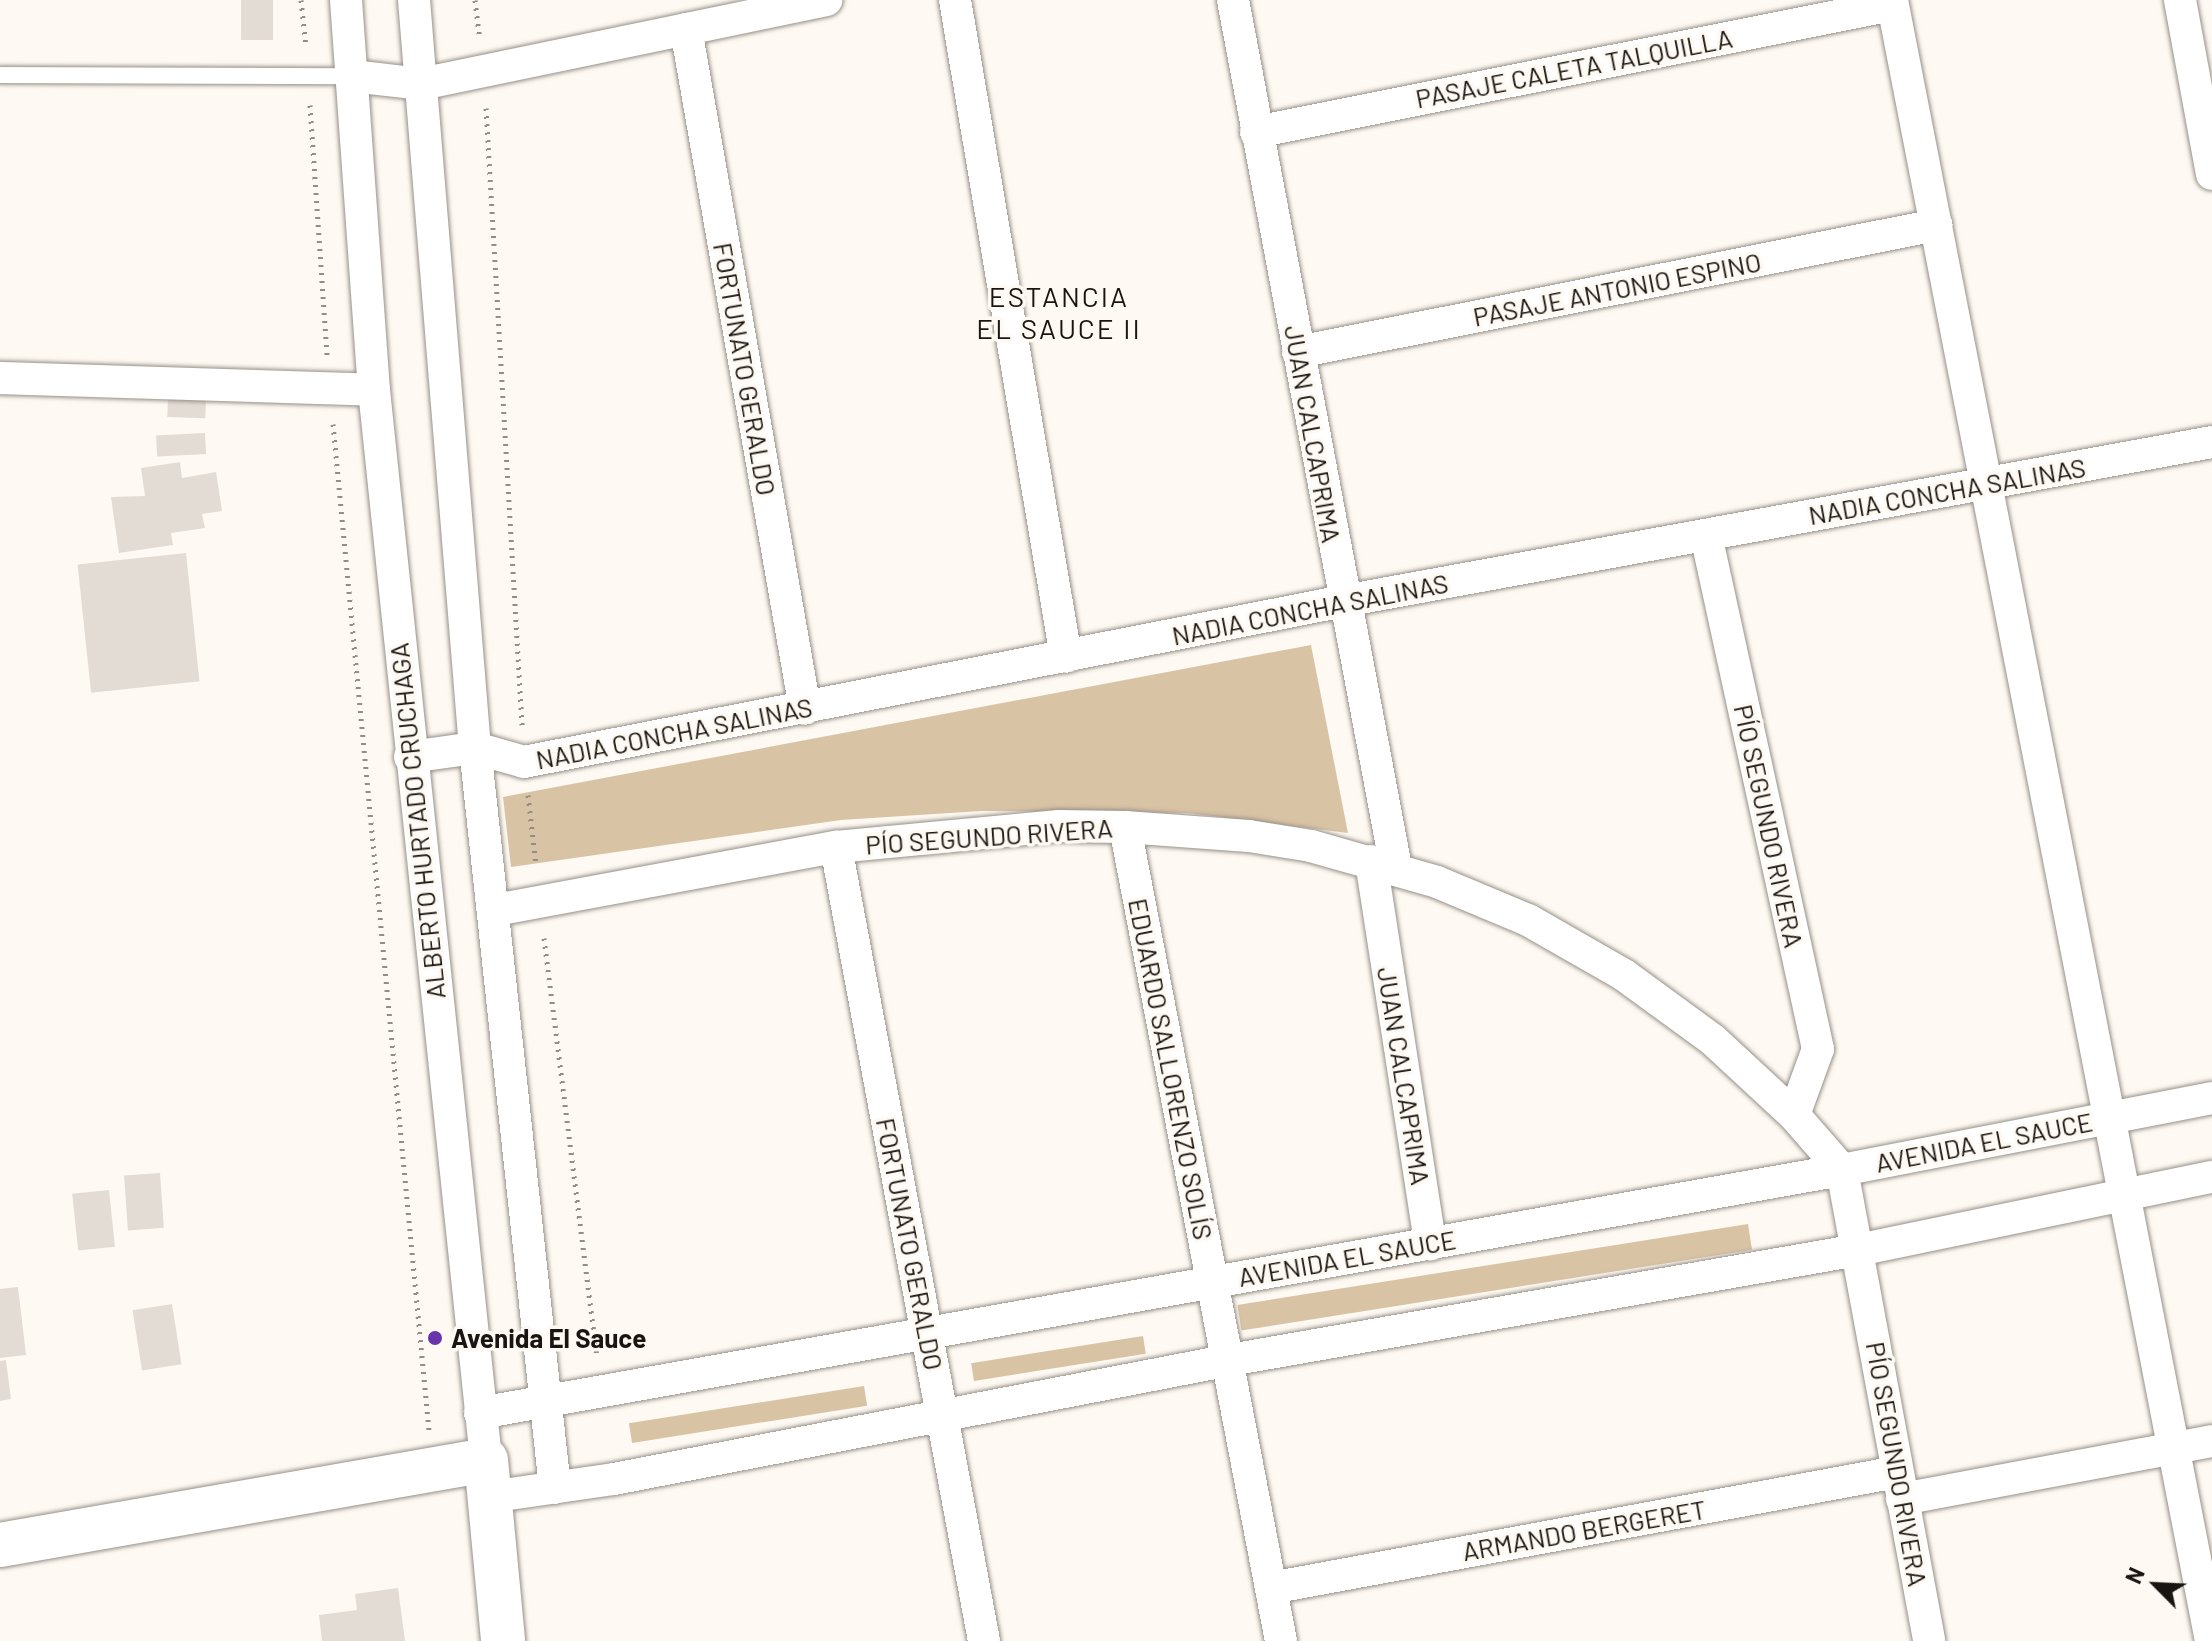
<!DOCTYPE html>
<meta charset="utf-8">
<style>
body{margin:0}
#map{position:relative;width:2212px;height:1641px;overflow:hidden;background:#fef9f2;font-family:Barlow,sans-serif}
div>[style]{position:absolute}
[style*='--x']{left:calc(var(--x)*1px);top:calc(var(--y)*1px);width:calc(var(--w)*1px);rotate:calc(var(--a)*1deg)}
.green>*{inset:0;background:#d9c3a5;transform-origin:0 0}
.building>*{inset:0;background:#e3dcd4;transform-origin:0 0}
.path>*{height:5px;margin-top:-2.5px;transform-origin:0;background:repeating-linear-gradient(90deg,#918d88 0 2px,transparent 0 8px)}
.roads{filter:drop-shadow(0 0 2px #969088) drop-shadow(0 0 2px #969088)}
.lane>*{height:16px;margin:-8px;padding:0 8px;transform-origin:8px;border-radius:8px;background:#fff}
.street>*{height:32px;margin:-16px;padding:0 16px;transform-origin:16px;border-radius:16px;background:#fff}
.secondary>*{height:44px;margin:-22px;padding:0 22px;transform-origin:22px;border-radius:22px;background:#fff}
.dots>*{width:22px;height:22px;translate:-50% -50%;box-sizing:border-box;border:4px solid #fef9f2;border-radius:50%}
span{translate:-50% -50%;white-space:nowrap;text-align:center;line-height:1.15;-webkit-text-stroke:7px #fef9f2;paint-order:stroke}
.street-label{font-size:26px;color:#181512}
.poi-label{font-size:26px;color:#181512;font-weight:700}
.left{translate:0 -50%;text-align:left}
.neighbourhood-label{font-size:28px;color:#181512;letter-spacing:2px}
.north{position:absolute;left:2116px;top:1545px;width:80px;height:80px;-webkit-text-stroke:6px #fef9f2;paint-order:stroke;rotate:294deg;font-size:22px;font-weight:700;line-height:32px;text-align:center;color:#181512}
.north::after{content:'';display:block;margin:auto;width:28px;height:36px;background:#181512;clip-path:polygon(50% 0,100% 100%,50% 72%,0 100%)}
</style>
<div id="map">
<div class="green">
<div style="clip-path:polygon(1311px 645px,1348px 833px,1188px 813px,981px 811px,841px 820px,511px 867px,503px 797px)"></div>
<div style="left:1748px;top:1224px;width:26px;height:517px;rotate:81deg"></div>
<div style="left:1143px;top:1336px;width:18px;height:174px;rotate:81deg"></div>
<div style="left:864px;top:1386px;width:20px;height:238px;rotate:81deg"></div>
</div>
<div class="building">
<div style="left:241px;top:0;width:32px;height:40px"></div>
<div style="left:168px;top:398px;width:38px;height:19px;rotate:2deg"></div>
<div style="left:205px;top:433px;width:21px;height:49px;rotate:87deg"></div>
<div style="clip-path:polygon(180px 462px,182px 478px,216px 472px,222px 511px,202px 514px,205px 528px,171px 533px,173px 545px,119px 553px,111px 497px,145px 496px,141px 468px)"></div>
<div style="left:186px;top:553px;width:129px;height:109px;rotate:84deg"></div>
<div style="left:160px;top:1173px;width:55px;height:36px;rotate:86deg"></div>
<div style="left:109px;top:1190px;width:57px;height:37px;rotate:84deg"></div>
<div style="clip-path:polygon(18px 1287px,26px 1355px,0 1358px,0 1289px)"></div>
<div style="left:172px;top:1304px;width:61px;height:40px;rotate:81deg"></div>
<div style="clip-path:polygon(6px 1360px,11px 1399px,0 1401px,0 1361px)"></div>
<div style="clip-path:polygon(398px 1588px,405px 1641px,322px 1641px,319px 1615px,357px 1610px,355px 1594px)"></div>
</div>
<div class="path">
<div style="--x:301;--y:0;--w:47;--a:83.9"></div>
<div style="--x:475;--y:0;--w:35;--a:83"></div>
<div style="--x:310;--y:105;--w:251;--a:86.1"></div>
<div style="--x:486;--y:108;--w:618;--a:86.66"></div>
<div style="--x:333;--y:424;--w:1011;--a:84.55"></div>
<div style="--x:528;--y:795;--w:70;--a:83.5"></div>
<div style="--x:544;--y:938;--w:422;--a:82.8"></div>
<div style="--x:576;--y:1340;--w:18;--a:-6"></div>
</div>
<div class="roads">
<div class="lane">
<div style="--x:0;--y:75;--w:352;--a:0.2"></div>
</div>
<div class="street">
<div style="--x:346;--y:0;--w:391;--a:85.9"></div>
<div style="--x:374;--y:390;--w:1076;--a:84.02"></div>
<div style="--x:414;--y:0;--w:750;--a:85.34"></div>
<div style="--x:475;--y:748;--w:744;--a:83.83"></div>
<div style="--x:955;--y:0;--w:666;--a:80.41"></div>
<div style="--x:1233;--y:0;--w:883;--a:79.36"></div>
<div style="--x:1892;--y:0;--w:1672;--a:79"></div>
<div style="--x:2180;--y:0;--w:177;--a:79.6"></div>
<div style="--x:686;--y:29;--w:690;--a:80.07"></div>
<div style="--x:352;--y:76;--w:69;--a:6.6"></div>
<div style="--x:421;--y:84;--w:414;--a:-11.7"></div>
<div style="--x:1256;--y:132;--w:649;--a:-11.29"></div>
<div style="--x:1298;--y:352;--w:651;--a:-11.26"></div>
<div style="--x:0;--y:378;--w:374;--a:1.8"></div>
<div style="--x:1706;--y:535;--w:526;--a:77.71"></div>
<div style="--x:1818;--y:1049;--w:70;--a:110"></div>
<div style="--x:410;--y:757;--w:66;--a:-7.9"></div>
<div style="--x:475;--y:748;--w:51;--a:15.9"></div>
<div style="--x:524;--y:762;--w:836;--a:-11.11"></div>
<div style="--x:1344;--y:601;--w:882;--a:-10.38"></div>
<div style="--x:1125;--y:827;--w:829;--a:79.15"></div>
<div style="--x:836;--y:847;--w:808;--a:79.44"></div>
<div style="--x:1371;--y:861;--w:388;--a:81.2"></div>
<div style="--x:495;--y:910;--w:347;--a:-10.5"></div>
<div style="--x:836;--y:847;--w:224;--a:-5.4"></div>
<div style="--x:1059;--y:826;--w:66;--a:0.9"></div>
<div style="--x:1125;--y:827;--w:124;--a:4.2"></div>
<div style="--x:1249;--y:836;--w:63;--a:9.2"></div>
<div style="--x:1311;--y:846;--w:131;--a:15.9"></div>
<div style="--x:1437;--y:882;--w:99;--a:22.7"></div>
<div style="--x:1528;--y:920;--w:111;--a:29.8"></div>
<div style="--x:1624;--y:975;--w:110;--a:36.1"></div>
<div style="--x:1713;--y:1040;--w:110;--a:42.8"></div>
<div style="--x:1794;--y:1115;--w:73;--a:48.9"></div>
<div style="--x:1842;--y:1170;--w:479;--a:79.5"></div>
<div style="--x:480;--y:1413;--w:1384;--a:-10.12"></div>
<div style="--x:1842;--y:1170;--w:377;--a:-11"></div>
<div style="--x:489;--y:1497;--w:126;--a:-8.2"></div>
<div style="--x:614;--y:1479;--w:627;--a:-10.93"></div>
<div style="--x:1230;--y:1360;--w:638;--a:-9.94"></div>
<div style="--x:1858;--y:1250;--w:361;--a:-11.7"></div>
<div style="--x:1902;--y:1499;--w:315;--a:-10.6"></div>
<div style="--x:1271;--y:1588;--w:637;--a:-10.5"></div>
</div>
<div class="secondary">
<div style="--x:0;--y:1545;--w:493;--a:-9.9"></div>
<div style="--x:486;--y:1460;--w:182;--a:84.6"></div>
</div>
</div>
<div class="dots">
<div style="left:435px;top:1338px;background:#6734ac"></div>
</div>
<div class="street-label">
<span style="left:1574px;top:68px;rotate:-11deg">PASAJE CALETA TALQUILLA</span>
<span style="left:1617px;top:289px;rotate:-11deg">PASAJE ANTONIO ESPINO</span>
<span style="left:745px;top:369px;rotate:80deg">FORTUNATO GERALDO</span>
<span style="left:1313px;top:434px;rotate:80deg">JUAN CALCAPRIMA</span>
<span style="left:1947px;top:491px;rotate:-10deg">NADIA CONCHA SALINAS</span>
<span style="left:1310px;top:609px;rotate:-11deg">NADIA CONCHA SALINAS</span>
<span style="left:674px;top:733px;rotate:-11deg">NADIA CONCHA SALINAS</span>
<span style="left:417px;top:821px;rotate:-96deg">ALBERTO HURTADO CRUCHAGA</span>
<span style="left:1769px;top:826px;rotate:78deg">PÍO SEGUNDO RIVERA</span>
<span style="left:989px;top:836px;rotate:-4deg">PÍO SEGUNDO RIVERA</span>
<span style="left:1171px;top:1069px;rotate:79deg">EDUARDO SALLORENZO SOLÍS</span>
<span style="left:1404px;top:1076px;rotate:81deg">JUAN CALCAPRIMA</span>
<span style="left:1984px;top:1142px;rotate:-11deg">AVENIDA EL SAUCE</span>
<span style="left:910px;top:1244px;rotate:79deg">FORTUNATO GERALDO</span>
<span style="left:1347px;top:1258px;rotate:-10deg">AVENIDA EL SAUCE</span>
<span style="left:1897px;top:1464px;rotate:80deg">PÍO SEGUNDO RIVERA</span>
<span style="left:1584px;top:1530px;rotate:-10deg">ARMANDO BERGERET</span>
</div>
<div class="poi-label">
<span class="left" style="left:451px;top:1338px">Avenida El Sauce</span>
</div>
<div class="neighbourhood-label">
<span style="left:1059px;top:312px">ESTANCIA<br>EL SAUCE II</span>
</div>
<div class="north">N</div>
</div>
